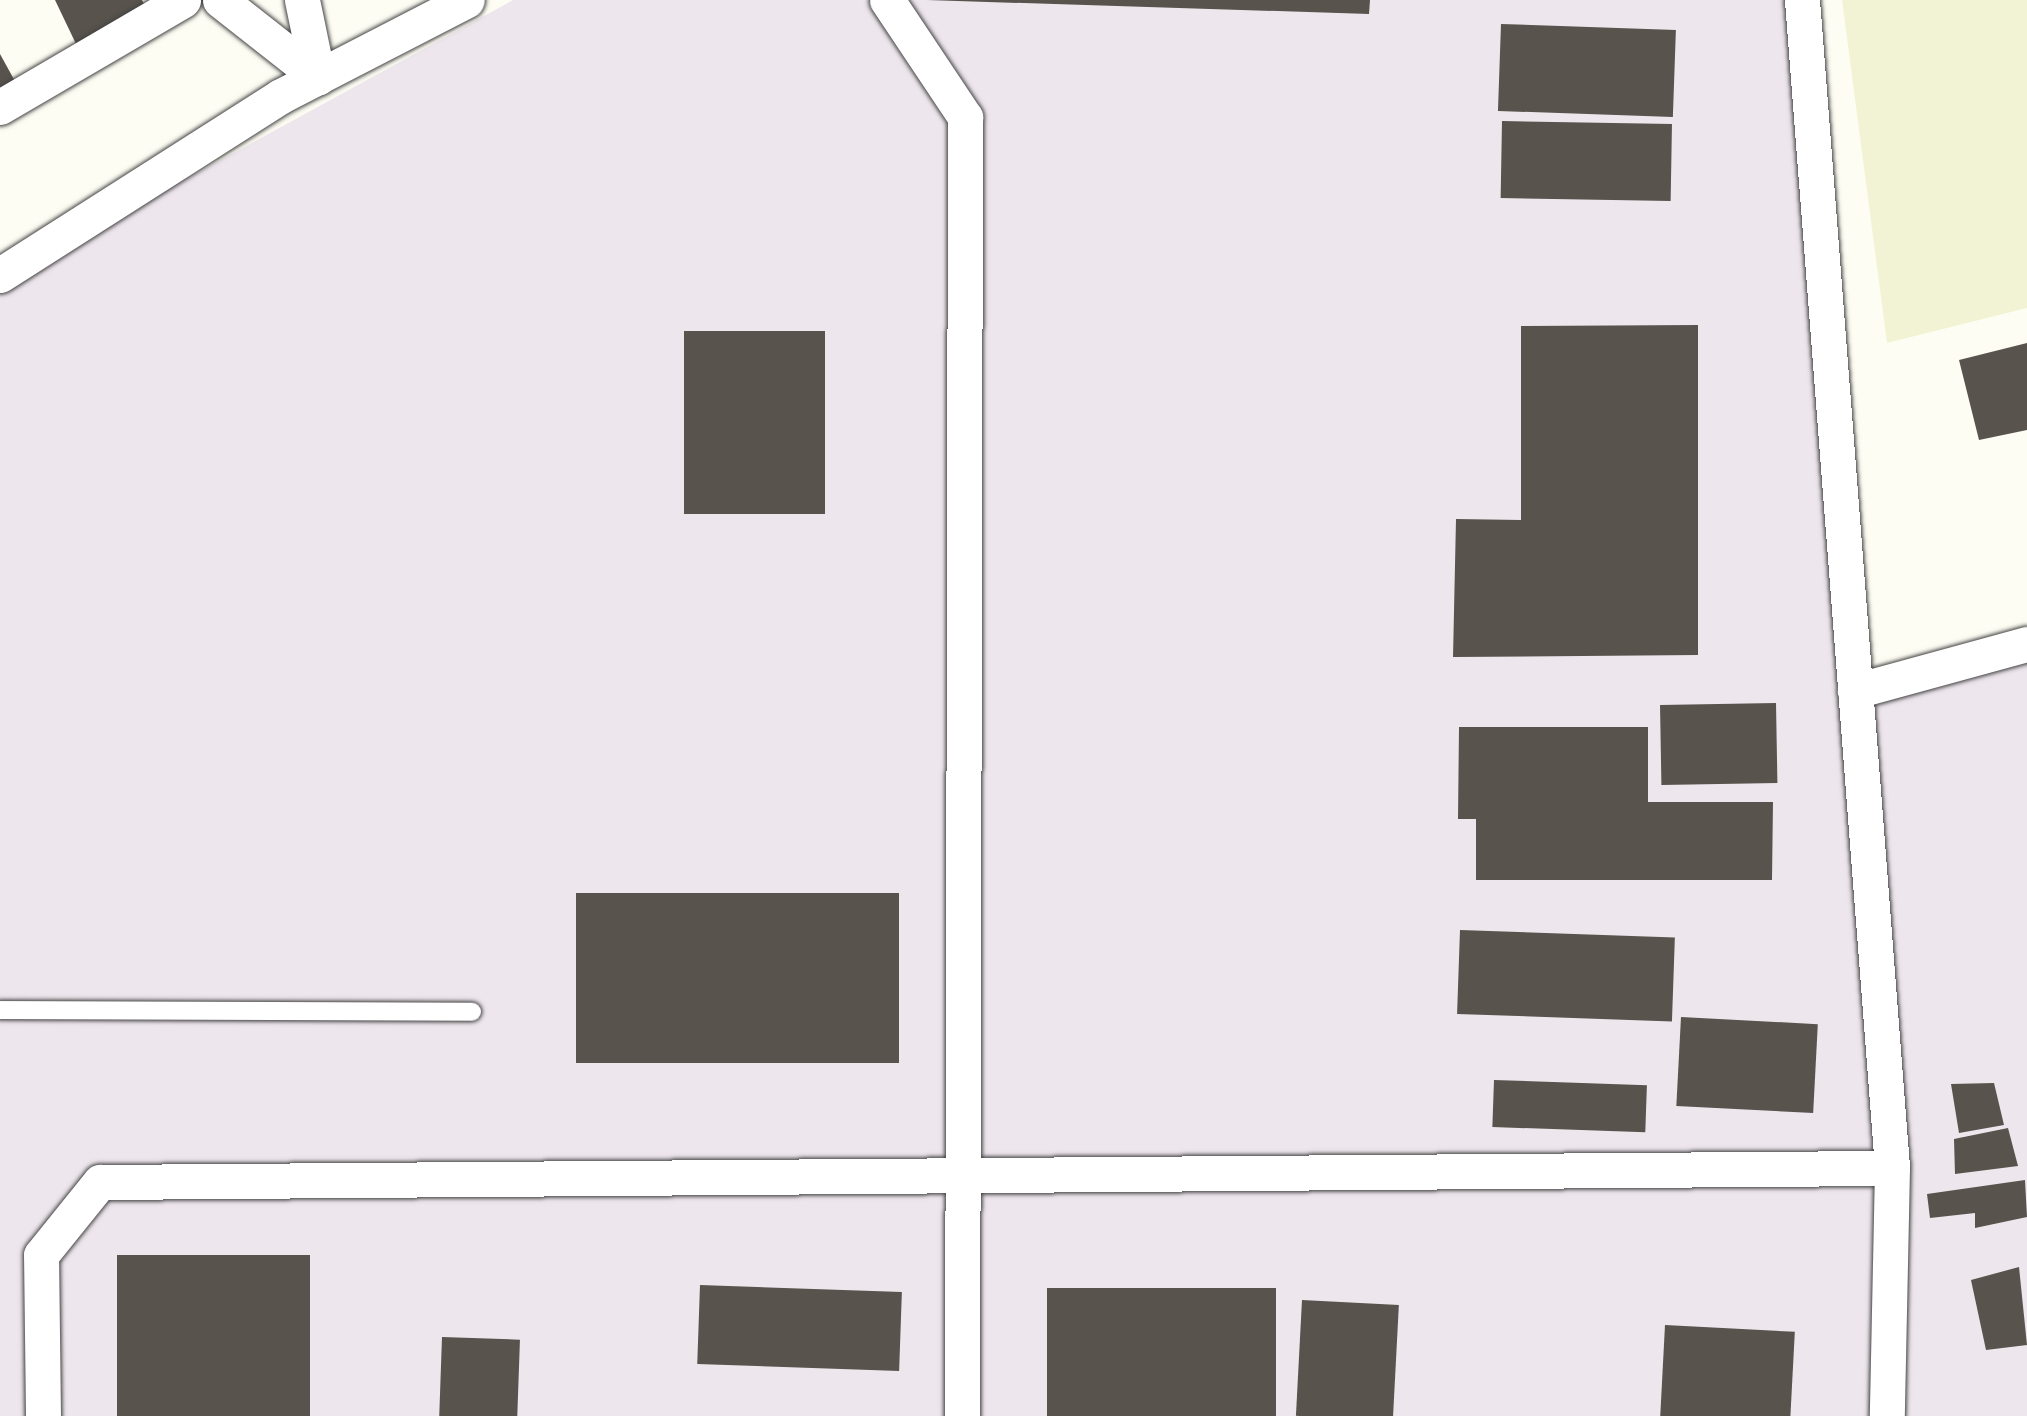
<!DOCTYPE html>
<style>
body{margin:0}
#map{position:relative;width:2027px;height:1416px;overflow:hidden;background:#fefdf4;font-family:"Zilla Slab",serif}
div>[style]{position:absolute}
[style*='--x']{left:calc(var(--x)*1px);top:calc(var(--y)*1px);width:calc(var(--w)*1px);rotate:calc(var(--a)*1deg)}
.industrial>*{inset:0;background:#eee6ed}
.farmland>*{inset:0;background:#f2f3d5}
.building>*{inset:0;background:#58534d;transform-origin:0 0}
.roads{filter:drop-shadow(0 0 2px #434343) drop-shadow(0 0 2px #434343)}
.lane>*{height:18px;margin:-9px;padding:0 9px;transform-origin:9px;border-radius:9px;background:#fff}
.street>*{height:35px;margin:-17.5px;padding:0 17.5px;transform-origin:17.5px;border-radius:17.5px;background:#fff}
span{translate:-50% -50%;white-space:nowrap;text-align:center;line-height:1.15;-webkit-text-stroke:7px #fff;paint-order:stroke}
</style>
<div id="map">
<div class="industrial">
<div style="clip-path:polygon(513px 0,1802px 0,1855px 691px,2027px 644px,2027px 1416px,0 1416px,0 281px)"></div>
</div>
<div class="farmland">
<div style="clip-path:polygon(1842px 0,2027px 0,2027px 308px,1887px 343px)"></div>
</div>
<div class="building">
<div style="clip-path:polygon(55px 0,142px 0,148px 12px,77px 46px)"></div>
<div style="clip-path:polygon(927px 0,1370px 0,1369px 14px)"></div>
<div style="left:1501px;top:24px;width:175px;height:87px;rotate:2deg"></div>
<div style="clip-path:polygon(0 54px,16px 83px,0 92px)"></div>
<div style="left:1502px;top:121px;width:170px;height:77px;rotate:1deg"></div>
<div style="clip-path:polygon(1698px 325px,1698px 655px,1453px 657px,1456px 519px,1521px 520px,1521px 326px)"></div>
<div style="left:825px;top:331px;width:183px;height:141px;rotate:90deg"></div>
<div style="clip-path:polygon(2027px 343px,2027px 430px,1979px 440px,1959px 360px)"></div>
<div style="left:1776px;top:703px;width:80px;height:116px;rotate:89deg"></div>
<div style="clip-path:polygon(1459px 727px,1648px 727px,1648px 802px,1773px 802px,1772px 880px,1476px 880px,1476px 819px,1458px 819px)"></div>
<div style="left:576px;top:893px;width:323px;height:170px"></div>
<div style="left:1460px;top:930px;width:215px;height:84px;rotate:2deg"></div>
<div style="left:1681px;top:1017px;width:137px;height:89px;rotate:3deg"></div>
<div style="left:1494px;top:1080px;width:153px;height:47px;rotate:2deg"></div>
<div style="clip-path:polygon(1994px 1083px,2004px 1125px,1959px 1133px,1951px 1084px)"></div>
<div style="clip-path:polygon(2008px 1128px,2018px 1166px,1955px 1174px,1954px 1139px)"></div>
<div style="clip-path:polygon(2025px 1180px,2027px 1217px,1975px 1228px,1975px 1213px,1930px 1218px,1927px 1194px)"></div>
<div style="left:117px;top:1255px;width:193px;height:161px"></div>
<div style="clip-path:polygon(2019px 1267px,2027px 1345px,1986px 1350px,1971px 1280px)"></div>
<div style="left:700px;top:1285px;width:202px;height:79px;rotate:2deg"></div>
<div style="left:1047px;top:1288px;width:229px;height:128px"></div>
<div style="left:1302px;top:1300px;width:97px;height:116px;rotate:3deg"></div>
<div style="left:1665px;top:1325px;width:130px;height:91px;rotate:3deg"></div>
<div style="left:442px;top:1337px;width:78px;height:79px;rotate:2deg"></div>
</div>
<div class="roads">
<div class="lane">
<div style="--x:0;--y:1010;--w:472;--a:0.2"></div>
</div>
<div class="street">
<div style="--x:220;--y:0;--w:125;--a:38.2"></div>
<div style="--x:302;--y:0;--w:79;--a:78.3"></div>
<div style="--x:887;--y:0;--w:141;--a:56.3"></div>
<div style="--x:965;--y:117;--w:1299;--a:90.13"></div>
<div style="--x:1802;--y:0;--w:1171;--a:85.59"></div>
<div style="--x:1892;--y:1168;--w:248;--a:91.2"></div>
<div style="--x:0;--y:107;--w:212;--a:-30.3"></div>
<div style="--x:0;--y:275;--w:333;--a:-32.5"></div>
<div style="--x:281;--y:96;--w:209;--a:-27.3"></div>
<div style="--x:1855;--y:691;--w:178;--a:-15.3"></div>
<div style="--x:43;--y:1416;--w:161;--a:-90.7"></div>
<div style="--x:41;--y:1255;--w:94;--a:-51.1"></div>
<div style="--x:100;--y:1182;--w:1792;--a:-0.45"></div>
</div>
</div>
</div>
